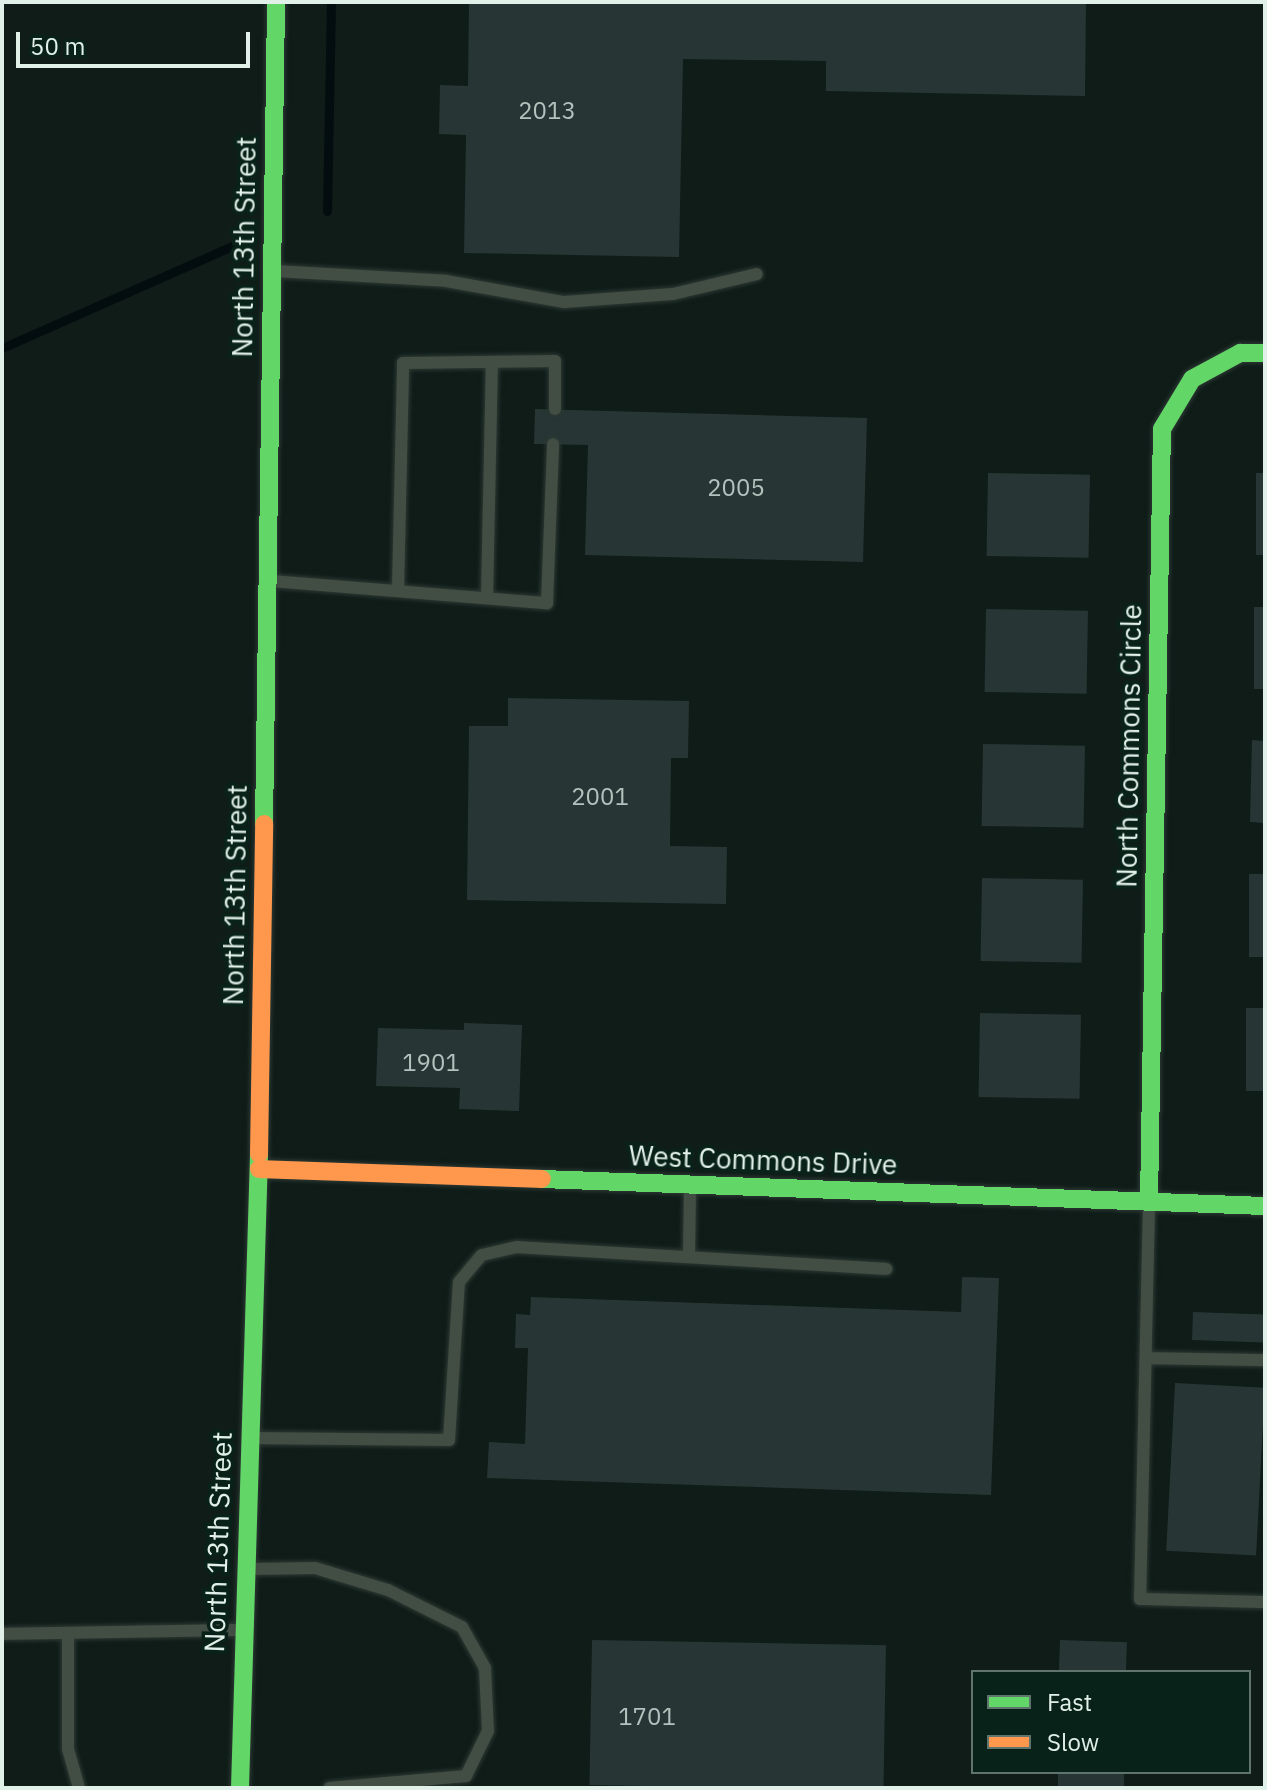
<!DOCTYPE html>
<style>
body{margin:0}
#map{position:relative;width:1267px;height:1790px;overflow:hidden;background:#0f1c18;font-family:"IBM Plex Sans",sans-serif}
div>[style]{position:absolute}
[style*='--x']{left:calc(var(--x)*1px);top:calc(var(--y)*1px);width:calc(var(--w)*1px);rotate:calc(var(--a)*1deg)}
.stream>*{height:9px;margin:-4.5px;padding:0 4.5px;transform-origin:4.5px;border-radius:4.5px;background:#030d0f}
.building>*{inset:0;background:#273634;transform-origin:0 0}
.roads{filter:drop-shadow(0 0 2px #2d3934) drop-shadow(0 0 2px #2d3934)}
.lane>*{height:12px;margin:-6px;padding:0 6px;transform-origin:6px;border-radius:6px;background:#424e43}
.fast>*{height:18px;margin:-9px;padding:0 9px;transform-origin:9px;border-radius:9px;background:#63d668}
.slow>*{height:18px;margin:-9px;padding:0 9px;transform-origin:9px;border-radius:9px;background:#ff974d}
span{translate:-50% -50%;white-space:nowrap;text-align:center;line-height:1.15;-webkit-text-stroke:7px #092219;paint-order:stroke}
.number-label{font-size:24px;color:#b2c2bc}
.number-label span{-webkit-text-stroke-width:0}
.street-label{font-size:28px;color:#e1f0e9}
.frame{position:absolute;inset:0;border:4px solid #e1f0e9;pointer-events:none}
.legend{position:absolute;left:971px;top:1670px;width:280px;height:104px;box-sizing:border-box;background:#092219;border:2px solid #5f746c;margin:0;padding:10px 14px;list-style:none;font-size:24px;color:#e1f0e9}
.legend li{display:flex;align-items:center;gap:16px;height:40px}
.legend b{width:40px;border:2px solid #5f746c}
.scale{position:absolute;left:16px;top:32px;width:234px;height:36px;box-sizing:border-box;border:4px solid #e1f0e9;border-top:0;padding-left:10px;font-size:24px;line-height:28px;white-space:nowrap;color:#e1f0e9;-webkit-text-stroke:6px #092219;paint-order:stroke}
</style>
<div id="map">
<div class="stream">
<div style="--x:327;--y:211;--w:209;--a:-88.9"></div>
<div style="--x:2;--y:348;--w:254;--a:-23.9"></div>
</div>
<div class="building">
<div style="clip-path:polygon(469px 2px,1086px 2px,1085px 96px,826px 91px,826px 61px,683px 59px,679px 257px,464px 253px,466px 135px,439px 134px,440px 85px,468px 86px)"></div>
<div style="clip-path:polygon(535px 409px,867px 418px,863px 562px,585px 555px,588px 445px,534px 444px)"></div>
<div style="left:988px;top:473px;width:102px;height:83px;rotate:1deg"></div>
<div style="left:1256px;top:473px;width:9px;height:82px"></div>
<div style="left:1254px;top:607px;width:11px;height:82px"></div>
<div style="left:986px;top:609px;width:102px;height:83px;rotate:1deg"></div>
<div style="clip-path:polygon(508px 698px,689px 701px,688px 758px,671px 758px,670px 846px,727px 847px,726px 904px,467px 900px,469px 726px,508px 726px)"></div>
<div style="clip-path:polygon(1252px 740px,1265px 741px,1265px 823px,1250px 822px)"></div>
<div style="left:983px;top:744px;width:102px;height:82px;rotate:1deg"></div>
<div style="left:1249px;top:874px;width:16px;height:83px"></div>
<div style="left:982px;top:878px;width:101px;height:83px;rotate:1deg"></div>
<div style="left:1246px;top:1008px;width:19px;height:83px"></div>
<div style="left:980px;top:1013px;width:101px;height:84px;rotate:1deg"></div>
<div style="clip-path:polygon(464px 1023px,522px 1025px,519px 1111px,459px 1109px,460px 1088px,376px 1086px,378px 1028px,464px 1030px)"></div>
<div style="clip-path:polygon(962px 1277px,999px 1278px,991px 1495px,487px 1478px,489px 1442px,525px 1444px,528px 1348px,515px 1348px,516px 1314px,530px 1315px,531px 1297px,961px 1312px)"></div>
<div style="left:1193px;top:1312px;width:72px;height:28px;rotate:2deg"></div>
<div style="left:1175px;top:1383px;width:90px;height:168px;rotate:3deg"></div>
<div style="left:592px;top:1640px;width:294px;height:145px;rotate:1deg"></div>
<div style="left:1060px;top:1640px;width:67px;height:32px;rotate:2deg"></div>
<div style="left:1058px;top:1772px;width:66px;height:16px"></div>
</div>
<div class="roads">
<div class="lane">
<div style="--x:275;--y:271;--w:171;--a:3.3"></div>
<div style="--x:446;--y:281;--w:120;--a:10.1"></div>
<div style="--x:564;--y:302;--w:109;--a:-4.2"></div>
<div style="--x:673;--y:294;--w:86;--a:-13.4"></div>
<div style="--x:271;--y:581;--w:277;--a:4.6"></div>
<div style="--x:547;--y:603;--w:159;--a:-87.8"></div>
<div style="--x:398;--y:590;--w:227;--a:-88.7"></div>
<div style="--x:403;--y:363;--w:152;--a:-0.8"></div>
<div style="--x:555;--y:361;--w:48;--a:90"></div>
<div style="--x:487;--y:597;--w:235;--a:-88.8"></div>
<div style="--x:1149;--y:1205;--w:394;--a:91.3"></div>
<div style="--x:1140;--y:1599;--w:125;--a:1.4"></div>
<div style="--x:689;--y:1257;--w:69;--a:-89.2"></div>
<div style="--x:1146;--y:1358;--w:119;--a:1"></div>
<div style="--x:253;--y:1438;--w:196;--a:0.6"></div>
<div style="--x:449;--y:1440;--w:158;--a:-86.4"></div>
<div style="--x:459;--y:1282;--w:35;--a:-50"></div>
<div style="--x:482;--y:1255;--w:36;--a:-13"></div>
<div style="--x:517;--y:1247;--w:370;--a:3.4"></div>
<div style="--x:250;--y:1569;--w:65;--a:-0.9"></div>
<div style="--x:315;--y:1568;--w:76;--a:16.8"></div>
<div style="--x:388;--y:1590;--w:83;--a:26.6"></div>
<div style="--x:462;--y:1627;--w:47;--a:60.7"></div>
<div style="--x:485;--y:1668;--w:63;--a:87.3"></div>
<div style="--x:488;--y:1731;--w:50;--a:116.1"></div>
<div style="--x:466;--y:1776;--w:137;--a:175"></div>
<div style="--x:2;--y:1634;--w:241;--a:-1"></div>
<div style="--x:68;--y:1634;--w:115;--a:90"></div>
<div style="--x:68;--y:1749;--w:41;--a:74.2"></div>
</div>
<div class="fast">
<div style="--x:264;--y:824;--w:822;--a:-89.16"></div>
<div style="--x:542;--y:1179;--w:724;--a:2.14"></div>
<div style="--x:1149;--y:1202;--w:773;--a:-89.04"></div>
<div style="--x:1162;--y:429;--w:58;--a:-59"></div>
<div style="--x:1192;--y:379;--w:55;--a:-28.4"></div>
<div style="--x:1240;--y:353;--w:25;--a:0"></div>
<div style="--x:240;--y:1788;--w:634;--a:-88.28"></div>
</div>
<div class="slow">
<div style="--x:259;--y:1154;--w:330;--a:-89.1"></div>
<div style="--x:259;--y:1169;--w:283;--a:2"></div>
</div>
</div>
<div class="number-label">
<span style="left:547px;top:111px">2013</span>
<span style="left:736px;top:488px">2005</span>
<span style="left:600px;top:797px">2001</span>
<span style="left:431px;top:1063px">1901</span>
<span style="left:647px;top:1717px">1701</span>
</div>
<div class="street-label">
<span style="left:244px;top:247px;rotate:-89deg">North 13th Street</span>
<span style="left:1129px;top:746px;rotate:-89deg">North Commons Circle</span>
<span style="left:235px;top:895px;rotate:-89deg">North 13th Street</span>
<span style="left:763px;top:1160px;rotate:2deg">West Commons Drive</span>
<span style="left:218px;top:1542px;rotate:-88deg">North 13th Street</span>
</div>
<div class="frame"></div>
<ul class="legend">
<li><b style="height:10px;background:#63d668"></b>Fast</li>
<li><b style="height:10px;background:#ff974d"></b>Slow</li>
</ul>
<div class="scale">50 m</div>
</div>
